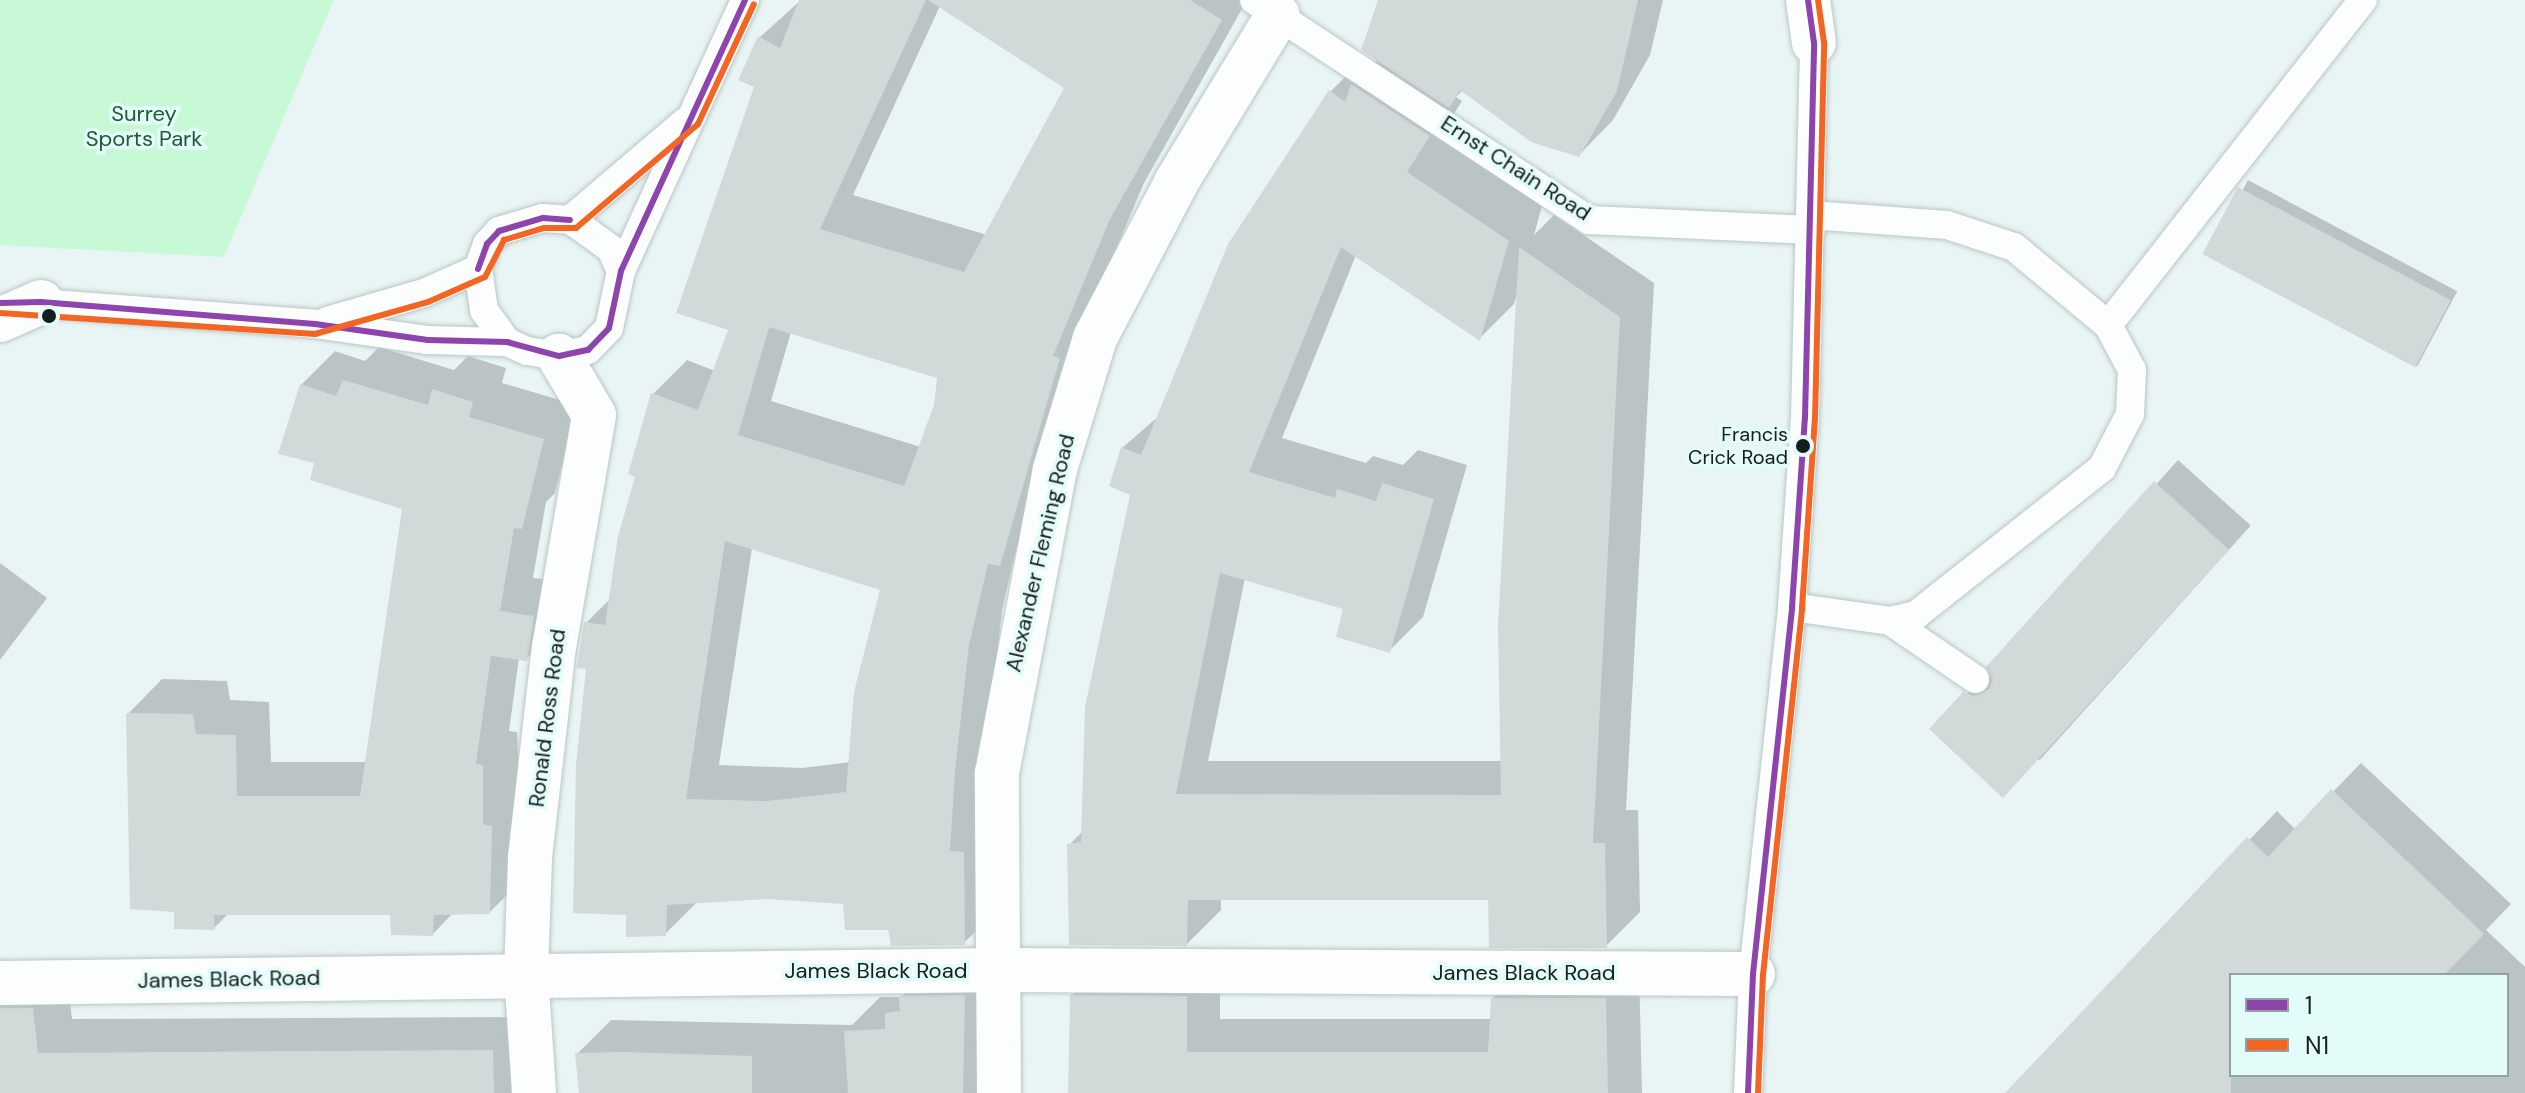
<!DOCTYPE html>
<style>
body{margin:0}
#map{position:relative;width:2525px;height:1093px;overflow:hidden;background:#e9f5f5;font-family:"DM Sans",sans-serif}
div>[style]{position:absolute}
[style*='--x']{left:calc(var(--x)*1px);top:calc(var(--y)*1px);width:calc(var(--w)*1px);rotate:calc(var(--a)*1deg)}
.green>*{inset:0;background:#c7f9d6}
.shadow>*{inset:0;background:#0003;transform-origin:0 0}
.building>*{inset:0;background:#d1dad9;transform-origin:0 0}
.roads{filter:drop-shadow(0 0 2px #bbc5c5) drop-shadow(0 0 2px #bbc5c5)}
.lane>*{height:28px;margin:-14px;padding:0 14px;transform-origin:14px;border-radius:14px;background:#fcfefe}
.street>*{height:44px;margin:-22px;padding:0 22px;transform-origin:22px;border-radius:22px;background:#fcfefe}
.bus-1>*{height:6px;margin:-3px;padding:0 3px;transform-origin:3px;border-radius:3px;background:#8e44ad}
.bus-2>*{height:6px;margin:-3px;padding:0 3px;transform-origin:3px;border-radius:3px;background:#f26522}
.dots>*{width:22px;height:22px;translate:-50% -50%;box-sizing:border-box;border:4px solid #e3fbf9;border-radius:50%}
span{translate:-50% -50%;white-space:nowrap;text-align:center;line-height:1.15;-webkit-text-stroke:7px #e3fbf9;paint-order:stroke}
.bus-label{font-size:20px;color:#151d1d}
.right{translate:-100% -50%;text-align:right}
.park-label{font-size:22px;color:#1d5b31}
.street-label{font-size:22px;color:#151d1d}
.legend{position:absolute;left:2229px;top:973px;width:280px;height:104px;box-sizing:border-box;background:#e3fbf9;border:2px solid #91a2a1;margin:0;padding:10px 14px;list-style:none;font-size:24px;color:#151d1d}
.legend li{display:flex;align-items:center;gap:16px;height:40px}
.legend b{width:40px;border:2px solid #91a2a1}
</style>
<div id="map">
<div class="green">
<div style="clip-path:polygon(0 0,334px 0,224px 257px,0 245px)"></div>
</div>
<div class="shadow">
<div style="clip-path:polygon(evenodd,801px 0,1247px 0,1144px 183px,1085px 322px,1033px 530px,1017px 546px,1002px 610px,988px 736px,998px 909px,964px 943px,890px 928px,845px 903px,767px 897px,698px 901px,665px 934px,588px 667px,586px 623px,611px 598px,653px 394px,687px 360px,715px 371px,730px 328px,760px 37px,801px 0,940px 6px,1066px 87px,987px 235px,853px 195px,940px 6px,801px 0,791px 332px,939px 377px,936px 405px,921px 447px,771px 401px,791px 332px,801px 0,752px 548px,883px 589px,851px 762px,802px 768px,719px 765px,752px 548px)"></div>
<div style="clip-path:polygon(evenodd,1380px 0,1663px 0,1650px 55px,1613px 120px,1579px 155px,1463px 90px,1456px 97px,1462px 101px,1439px 137px,1542px 206px,1534px 235px,1554px 215px,1654px 283px,1626px 810px,1638px 810px,1640px 912px,1606px 946px,1490px 898px,1221px 898px,1221px 910px,1187px 944px,1069px 845px,1083px 831px,1132px 494px,1122px 448px,1160px 415px,1331px 91px,1365px 57px,1374px 63px,1378px 59px,1380px 0,1356px 255px,1480px 338px,1514px 304px,1517px 294px,1503px 761px,1208px 761px,1245px 578px,1345px 607px,1389px 651px,1423px 617px,1467px 465px,1418px 450px,1403px 465px,1373px 456px,1366px 463px,1282px 438px,1356px 255px)"></div>
<div style="left:2248px;top:180px;width:237px;height:85px;rotate:28deg"></div>
<div style="clip-path:polygon(379px 347px,454px 370px,468px 356px,506px 368px,502px 383px,577px 405px,555px 493px,546px 502px,533px 578px,567px 582px,561px 625px,526px 659px,519px 658px,509px 731px,517px 732px,524px 878px,490px 912px,453px 913px,433px 934px,392px 913px,229px 913px,214px 928px,176px 910px,128px 714px,162px 679px,227px 681px,230px 700px,269px 702px,271px 762px,367px 762px,404px 507px,316px 462px,301px 385px,335px 351px,365px 361px)"></div>
<div style="left:2178px;top:460px;width:98px;height:316px;rotate:42deg"></div>
<div style="clip-path:polygon(0 563px,47px 598px,0 660px)"></div>
<div style="clip-path:polygon(evenodd,2361px 763px,2511px 904px,2486px 930px,2525px 967px,2525px 1093px,2008px 1093px,2277px 811px,2296px 830px,2361px 763px,2231px 975px,2507px 975px,2507px 1075px,2231px 1075px,2231px 975px)"></div>
<div style="clip-path:polygon(998px 962px,998px 1093px,581px 1093px,577px 1054px,611px 1020px,852px 1025px,880px 997px,901px 997px,934px 963px)"></div>
<div style="clip-path:polygon(1106px 962px,1220px 963px,1220px 1019px,1492px 1019px,1493px 998px,1527px 964px,1639px 965px,1642px 1093px,1071px 1093px,1072px 996px)"></div>
<div style="clip-path:polygon(0 977px,69px 994px,72px 1019px,527px 1017px,517px 1093px,0 1093px)"></div>
</div>
<div class="building">
<div style="clip-path:polygon(evenodd,799px 0,926px 0,820px 229px,964px 272px,1064px 88px,928px 0,1190px 0,1222px 20px,1110px 219px,1053px 356px,1060px 358px,1000px 566px,988px 564px,969px 645px,955px 771px,950px 851px,964px 852px,965px 945px,891px 946px,888px 930px,845px 930px,843px 904px,767px 899px,667px 905px,666px 936px,626px 937px,626px 915px,573px 913px,576px 764px,586px 669px,577px 668px,584px 622px,605px 625px,618px 536px,635px 477px,628px 474px,651px 393px,698px 410px,728px 330px,676px 313px,754px 87px,738px 80px,758px 36px,780px 48px,799px 0,769px 327px,937px 378px,934px 405px,904px 486px,738px 435px,769px 327px,799px 0,725px 541px,880px 590px,854px 692px,846px 792px,767px 801px,686px 799px,725px 541px)"></div>
<div style="clip-path:polygon(1378px 0,1638px 0,1617px 91px,1579px 157px,1531px 142px,1460px 90px,1449px 108px,1361px 50px)"></div>
<div style="clip-path:polygon(1351px 84px,1430px 136px,1407px 172px,1509px 241px,1480px 341px,1341px 247px,1249px 472px,1335px 498px,1337px 489px,1376px 501px,1382px 483px,1434px 499px,1390px 653px,1336px 637px,1343px 609px,1220px 573px,1176px 794px,1501px 795px,1498px 627px,1519px 247px,1620px 317px,1593px 843px,1605px 843px,1607px 948px,1489px 948px,1488px 900px,1188px 900px,1187px 946px,1069px 945px,1067px 844px,1081px 842px,1085px 707px,1130px 495px,1109px 486px,1121px 447px,1141px 455px,1228px 244px,1329px 90px,1345px 102px)"></div>
<div style="left:2238px;top:187px;width:241px;height:76px;rotate:28deg"></div>
<div style="clip-path:polygon(343px 380px,428px 405px,432px 389px,473px 402px,469px 417px,544px 439px,522px 529px,514px 528px,500px 611px,534px 616px,527px 661px,491px 656px,476px 764px,483px 765px,483px 824px,492px 826px,490px 914px,434px 915px,433px 936px,391px 935px,390px 915px,214px 915px,215px 930px,174px 929px,174px 912px,130px 909px,126px 713px,193px 714px,196px 734px,236px 735px,237px 796px,360px 796px,402px 509px,310px 480px,314px 463px,278px 454px,300px 384px,336px 396px)"></div>
<div style="clip-path:polygon(2154px 481px,2229px 550px,2003px 798px,1929px 729px,1963px 692px,1974px 696px,1989px 689px,1992px 680px,1986px 667px)"></div>
<div style="clip-path:polygon(2331px 789px,2484px 934px,2444px 975px,2231px 975px,2231px 1093px,2005px 1093px,2247px 837px,2268px 857px)"></div>
<div style="clip-path:polygon(965px 995px,963px 1093px,848px 1093px,844px 1031px,885px 1029px,885px 1013px,900px 1011px,898px 996px)"></div>
<div style="clip-path:polygon(1070px 995px,1187px 996px,1187px 1052px,1488px 1052px,1491px 998px,1606px 998px,1608px 1093px,1068px 1093px)"></div>
<div style="clip-path:polygon(0 1008px,33px 1008px,38px 1053px,493px 1050px,494px 1093px,0 1093px)"></div>
<div style="clip-path:polygon(622px 1052px,752px 1056px,752px 1093px,579px 1093px,575px 1053px)"></div>
</div>
<div class="roads">
<div class="lane">
<div style="--x:1254;--y:0;--w:401;--a:33.3"></div>
<div style="--x:1589;--y:220;--w:222;--a:2.6"></div>
<div style="--x:1811;--y:215;--w:136;--a:4.2"></div>
<div style="--x:1947;--y:225;--w:71;--a:18.2"></div>
<div style="--x:2014;--y:247;--w:122;--a:39.7"></div>
<div style="--x:2108;--y:325;--w:51;--a:61.9"></div>
<div style="--x:2132;--y:370;--w:44;--a:92.6"></div>
<div style="--x:2130;--y:414;--w:61;--a:117.4"></div>
<div style="--x:2102;--y:468;--w:237;--a:141.7"></div>
<div style="--x:1916;--y:615;--w:27;--a:167"></div>
<div style="--x:543;--y:218;--w:27;--a:4"></div>
<div style="--x:570;--y:220;--w:23;--a:34"></div>
<div style="--x:589;--y:233;--w:27;--a:36"></div>
<div style="--x:611;--y:249;--w:24;--a:66"></div>
<div style="--x:621;--y:271;--w:58;--a:101.9"></div>
<div style="--x:609;--y:328;--w:30;--a:134"></div>
<div style="--x:588;--y:350;--w:30;--a:168"></div>
<div style="--x:559;--y:356;--w:32;--a:-171"></div>
<div style="--x:527;--y:351;--w:22;--a:-156"></div>
<div style="--x:507;--y:342;--w:39;--a:-126"></div>
<div style="--x:484;--y:310;--w:41;--a:-98.3"></div>
<div style="--x:478;--y:269;--w:27;--a:-70"></div>
<div style="--x:487;--y:244;--w:18;--a:-47"></div>
<div style="--x:499;--y:231;--w:46;--a:-16.5"></div>
<div style="--x:570;--y:220;--w:151;--a:-40.4"></div>
<div style="--x:621;--y:271;--w:298;--a:-65.4"></div>
<div style="--x:25;--y:302;--w:291;--a:4.3"></div>
<div style="--x:315;--y:324;--w:114;--a:8.1"></div>
<div style="--x:428;--y:340;--w:79;--a:1.5"></div>
<div style="--x:327;--y:321;--w:101;--a:-16.1"></div>
<div style="--x:424;--y:293;--w:59;--a:-24"></div>
<div style="--x:2108;--y:325;--w:413;--a:-51.9"></div>
<div style="--x:1792;--y:607;--w:99;--a:8.1"></div>
<div style="--x:1890;--y:621;--w:103;--a:34.3"></div>
<div style="--x:1748;--y:1093;--w:119;--a:-87.6"></div>
<div style="--x:1753;--y:974;--w:369;--a:-83.9"></div>
<div style="--x:1792;--y:607;--w:189;--a:-86.1"></div>
<div style="--x:1805;--y:418;--w:375;--a:-88.6"></div>
</div>
<div class="street">
<div style="--x:1808;--y:0;--w:43;--a:82.1"></div>
<div style="--x:0;--y:320;--w:45;--a:-23.7"></div>
<div style="--x:0;--y:983;--w:1000;--a:-0.74"></div>
<div style="--x:1000;--y:970;--w:753;--a:0.3"></div>
<div style="--x:534;--y:1093;--w:120;--a:-93.8"></div>
<div style="--x:526;--y:973;--w:116;--a:-88"></div>
<div style="--x:530;--y:857;--w:211;--a:-83.5"></div>
<div style="--x:554;--y:647;--w:235;--a:-80.2"></div>
<div style="--x:594;--y:415;--w:69;--a:-120.7"></div>
<div style="--x:999;--y:1093;--w:320;--a:-90.4"></div>
<div style="--x:997;--y:773;--w:309;--a:-79.2"></div>
<div style="--x:1055;--y:469;--w:137;--a:-73"></div>
<div style="--x:1095;--y:338;--w:177;--a:-62.4"></div>
<div style="--x:1177;--y:181;--w:194;--a:-58.7"></div>
</div>
</div>
<div class="bus-1">
<div style="--x:478;--y:269;--w:27;--a:-70"></div>
<div style="--x:487;--y:244;--w:18;--a:-47"></div>
<div style="--x:499;--y:231;--w:46;--a:-16.5"></div>
<div style="--x:543;--y:218;--w:27;--a:4"></div>
<div style="--x:0;--y:303;--w:41;--a:-1.4"></div>
<div style="--x:41;--y:302;--w:275;--a:4.6"></div>
<div style="--x:315;--y:324;--w:114;--a:8.1"></div>
<div style="--x:428;--y:340;--w:79;--a:1.5"></div>
<div style="--x:507;--y:342;--w:54;--a:15.1"></div>
<div style="--x:559;--y:356;--w:30;--a:-12"></div>
<div style="--x:588;--y:350;--w:30;--a:-46"></div>
<div style="--x:609;--y:328;--w:58;--a:-78.1"></div>
<div style="--x:621;--y:271;--w:298;--a:-65.4"></div>
<div style="--x:1748;--y:1093;--w:119;--a:-87.6"></div>
<div style="--x:1753;--y:974;--w:369;--a:-83.9"></div>
<div style="--x:1792;--y:607;--w:189;--a:-86.1"></div>
<div style="--x:1805;--y:418;--w:375;--a:-88.6"></div>
<div style="--x:1814;--y:43;--w:43;--a:-97.9"></div>
</div>
<div class="bus-2">
<div style="--x:0;--y:313;--w:316;--a:3.8"></div>
<div style="--x:315;--y:334;--w:117;--a:-15.8"></div>
<div style="--x:428;--y:302;--w:62;--a:-23.7"></div>
<div style="--x:485;--y:277;--w:42;--a:-62.8"></div>
<div style="--x:504;--y:240;--w:42;--a:-16.7"></div>
<div style="--x:544;--y:228;--w:32;--a:0"></div>
<div style="--x:576;--y:228;--w:160;--a:-40.4"></div>
<div style="--x:698;--y:124;--w:132;--a:-65"></div>
<div style="--x:1758;--y:1093;--w:118;--a:-87.6"></div>
<div style="--x:1763;--y:975;--w:369;--a:-83.9"></div>
<div style="--x:1802;--y:608;--w:189;--a:-86.1"></div>
<div style="--x:1815;--y:419;--w:376;--a:-88.6"></div>
<div style="--x:1824;--y:43;--w:43;--a:-97.9"></div>
</div>
<div class="dots">
<div style="left:49px;top:316px;background:#151d1d"></div>
<div style="left:1803px;top:446px;background:#151d1d"></div>
</div>
<div class="bus-label">
<span class="right" style="left:1788px;top:446px">Francis<br>Crick Road</span>
</div>
<div class="park-label">
<span style="left:144px;top:126px">Surrey<br>Sports Park</span>
</div>
<div class="street-label">
<span style="left:1516px;top:168px;rotate:33deg">Ernst Chain Road</span>
<span style="left:1040px;top:553px;rotate:-77deg">Alexander Fleming Road</span>
<span style="left:547px;top:718px;rotate:-83deg">Ronald Ross Road</span>
<span style="left:876px;top:971px">James Black Road</span>
<span style="left:1524px;top:973px">James Black Road</span>
<span style="left:229px;top:979px;rotate:-1deg">James Black Road</span>
</div>
<ul class="legend">
<li><b style="height:10px;background:#8e44ad"></b>1</li>
<li><b style="height:10px;background:#f26522"></b>N1</li>
</ul>
</div>
